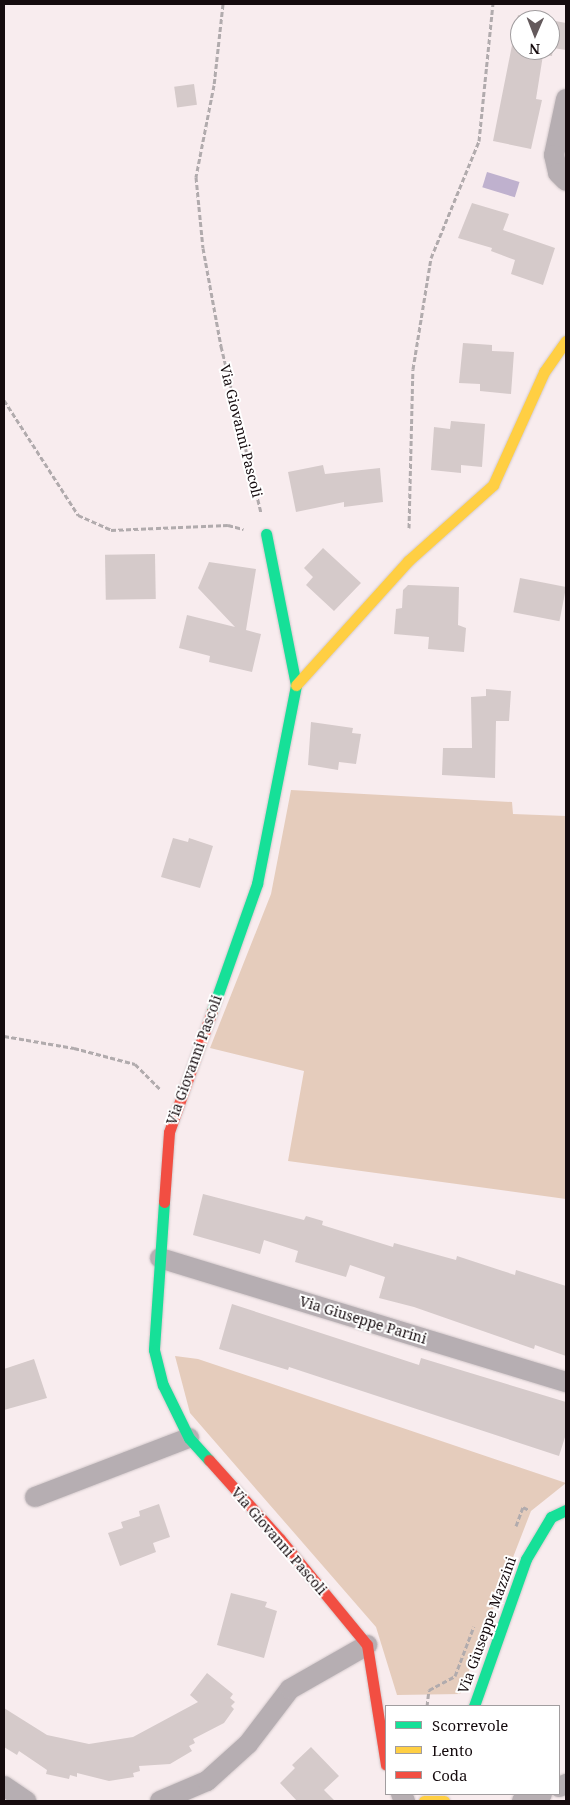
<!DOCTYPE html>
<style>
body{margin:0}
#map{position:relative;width:570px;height:1805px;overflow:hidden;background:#f8ecee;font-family:"Noto Serif",serif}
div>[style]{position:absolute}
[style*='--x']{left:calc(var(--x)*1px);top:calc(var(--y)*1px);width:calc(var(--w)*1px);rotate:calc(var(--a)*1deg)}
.green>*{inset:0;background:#e5ccbc}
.water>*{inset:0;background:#bfb1ce;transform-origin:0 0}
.building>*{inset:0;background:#d5caca;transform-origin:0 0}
.path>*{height:3px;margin-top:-1.5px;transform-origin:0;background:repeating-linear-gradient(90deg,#b1abad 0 5px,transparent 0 7.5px)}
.roads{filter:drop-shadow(0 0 1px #d3c9cb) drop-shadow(0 0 1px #d3c9cb)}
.street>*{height:20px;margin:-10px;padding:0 10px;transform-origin:10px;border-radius:10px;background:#b6aeb2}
.fast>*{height:11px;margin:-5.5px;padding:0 5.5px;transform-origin:5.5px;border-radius:5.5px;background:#16e098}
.slow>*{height:11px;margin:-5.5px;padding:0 5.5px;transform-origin:5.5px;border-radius:5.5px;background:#ffcf43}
.jam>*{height:11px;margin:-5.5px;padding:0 5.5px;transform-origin:5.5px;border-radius:5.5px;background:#f24e42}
span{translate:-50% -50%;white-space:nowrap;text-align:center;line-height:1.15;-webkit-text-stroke:4px #fff;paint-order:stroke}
.street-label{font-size:14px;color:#150b0e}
.frame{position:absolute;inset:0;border:5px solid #150b0e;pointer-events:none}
.legend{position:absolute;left:385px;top:1705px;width:175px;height:90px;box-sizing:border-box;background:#fff;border:1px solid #a19d9f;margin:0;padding:6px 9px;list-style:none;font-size:15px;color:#150b0e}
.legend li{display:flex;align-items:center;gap:10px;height:25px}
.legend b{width:25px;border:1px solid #a19d9f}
.north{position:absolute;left:510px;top:10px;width:50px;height:50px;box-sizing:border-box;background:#fff;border:1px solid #a19d9f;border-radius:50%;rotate:181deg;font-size:14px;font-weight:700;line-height:20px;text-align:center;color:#150b0e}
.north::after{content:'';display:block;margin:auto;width:18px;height:22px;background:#645a5c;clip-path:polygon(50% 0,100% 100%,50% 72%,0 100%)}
</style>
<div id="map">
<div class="green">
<div style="clip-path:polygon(291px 790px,512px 802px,513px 814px,566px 816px,566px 1199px,288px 1161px,304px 1071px,210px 1048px,271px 894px)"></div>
<div style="clip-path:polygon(175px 1356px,198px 1359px,566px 1483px,531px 1511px,460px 1694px,397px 1695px,376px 1627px,190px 1413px)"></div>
</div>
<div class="water">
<div style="left:487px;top:172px;width:34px;height:16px;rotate:17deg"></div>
</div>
<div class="building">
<div style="clip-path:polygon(518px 15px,548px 20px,520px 20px,520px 50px,550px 50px,550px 20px,566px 23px,566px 50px,553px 48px,552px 56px,543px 55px,536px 99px,542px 100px,531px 149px,493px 141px)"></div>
<div style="left:194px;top:84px;width:21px;height:20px;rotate:82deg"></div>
<div style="clip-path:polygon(472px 203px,509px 214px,503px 230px,555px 248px,543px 285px,511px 274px,515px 260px,491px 251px,492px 248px,458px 238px)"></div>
<div style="clip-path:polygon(463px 343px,492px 345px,492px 351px,514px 352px,511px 394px,480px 391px,480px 384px,459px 383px)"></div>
<div style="clip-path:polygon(451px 421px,485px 424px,482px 467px,461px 465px,461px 473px,431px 470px,434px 427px,450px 429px)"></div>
<div style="clip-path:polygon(323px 465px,325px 474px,380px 468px,383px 502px,344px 507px,344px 502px,296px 512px,288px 472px)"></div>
<div style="clip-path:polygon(323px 548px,361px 583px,334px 611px,306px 585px,313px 577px,304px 568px)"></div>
<div style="left:155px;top:554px;width:45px;height:50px;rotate:89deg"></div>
<div style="clip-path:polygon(209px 562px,256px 569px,246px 630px,261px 634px,252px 672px,209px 662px,210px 656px,179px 648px,187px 615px,235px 627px,198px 588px)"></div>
<div style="left:520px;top:578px;width:47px;height:35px;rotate:11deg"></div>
<div style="clip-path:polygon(408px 585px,459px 587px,458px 625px,466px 628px,464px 652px,428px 649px,429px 637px,394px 634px,396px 609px,402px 608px,403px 590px)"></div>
<div style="clip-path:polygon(486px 689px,511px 691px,509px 721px,496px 721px,495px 778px,442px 775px,443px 748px,472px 748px,471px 697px,486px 696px)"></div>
<div style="clip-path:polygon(311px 722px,353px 728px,352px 733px,361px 734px,356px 764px,339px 762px,338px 770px,308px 765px)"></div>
<div style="clip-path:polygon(173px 838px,188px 842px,189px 838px,213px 846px,200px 888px,161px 877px)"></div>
<div style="clip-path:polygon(203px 1194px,304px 1220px,306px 1216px,323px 1221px,322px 1225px,393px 1247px,394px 1243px,456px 1260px,457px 1256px,515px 1275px,516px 1270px,566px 1286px,566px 1356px,535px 1345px,534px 1349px,414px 1307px,379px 1298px,385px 1277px,350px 1265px,346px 1277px,295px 1262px,298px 1251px,264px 1240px,260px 1254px,193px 1235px)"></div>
<div style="clip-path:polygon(232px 1304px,419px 1365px,421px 1358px,566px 1402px,566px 1434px,559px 1456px,289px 1367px,288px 1370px,219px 1349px)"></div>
<div style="clip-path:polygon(34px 1359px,47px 1398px,4px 1410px,4px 1369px)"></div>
<div style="clip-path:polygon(159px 1504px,170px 1537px,153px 1543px,156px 1552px,120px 1566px,108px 1533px,123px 1528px,121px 1522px,140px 1516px,139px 1511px)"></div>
<div style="clip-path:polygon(231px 1593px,267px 1602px,265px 1607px,277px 1611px,264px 1658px,217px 1645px)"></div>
<div style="clip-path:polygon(207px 1673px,233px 1694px,230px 1698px,235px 1702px,231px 1706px,234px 1709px,224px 1723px,193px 1739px,195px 1743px,189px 1746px,192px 1751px,170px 1764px,139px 1766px,140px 1771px,133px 1773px,134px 1777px,109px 1781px,77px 1773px,77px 1777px,70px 1775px,69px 1779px,46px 1774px,47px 1770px,19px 1751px,17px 1755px,4px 1747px,4px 1708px,47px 1735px,89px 1744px,133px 1737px,198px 1702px,190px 1695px)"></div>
<div style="clip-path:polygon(311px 1747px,339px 1776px,324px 1790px,335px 1801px,297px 1801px,280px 1783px,295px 1768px,292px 1765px)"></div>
</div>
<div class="path">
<div style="--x:223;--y:4;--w:81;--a:96.3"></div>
<div style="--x:214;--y:85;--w:94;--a:101.1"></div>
<div style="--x:196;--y:177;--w:71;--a:84.4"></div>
<div style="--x:203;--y:248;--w:100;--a:79.6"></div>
<div style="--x:221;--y:346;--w:171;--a:76.5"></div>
<div style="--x:4;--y:400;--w:137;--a:57.2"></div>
<div style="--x:78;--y:515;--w:36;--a:24"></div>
<div style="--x:111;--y:530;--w:117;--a:-2.4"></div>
<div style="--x:228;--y:525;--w:16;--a:15"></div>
<div style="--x:409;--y:528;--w:159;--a:-88.6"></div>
<div style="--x:413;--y:369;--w:112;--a:-80.8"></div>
<div style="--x:431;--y:258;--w:126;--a:-67.7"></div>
<div style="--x:479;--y:141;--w:138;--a:-84.2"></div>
<div style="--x:4;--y:1036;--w:71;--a:9.7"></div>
<div style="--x:74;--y:1048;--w:63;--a:14.7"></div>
<div style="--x:135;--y:1064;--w:35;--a:45"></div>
<div style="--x:516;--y:1526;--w:20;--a:-70"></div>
<div style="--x:523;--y:1507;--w:7;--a:27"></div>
<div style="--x:427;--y:1706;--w:16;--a:-83"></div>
<div style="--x:429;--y:1690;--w:30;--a:-28"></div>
<div style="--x:455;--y:1676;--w:53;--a:-69.2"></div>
</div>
<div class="roads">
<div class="street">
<div style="--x:566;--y:99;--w:57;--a:102.1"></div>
<div style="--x:554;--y:155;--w:18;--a:77"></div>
<div style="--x:558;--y:173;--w:11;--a:45"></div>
<div style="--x:160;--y:1258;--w:425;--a:17"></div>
<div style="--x:35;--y:1497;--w:165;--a:-21"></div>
<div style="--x:4;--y:1786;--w:27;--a:34"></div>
<div style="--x:559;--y:1787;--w:8;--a:-23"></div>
<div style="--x:401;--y:1794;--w:8;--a:60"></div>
<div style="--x:160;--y:1801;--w:51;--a:-23.1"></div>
<div style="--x:207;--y:1781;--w:55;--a:-42.1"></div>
<div style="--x:248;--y:1744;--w:69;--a:-52.6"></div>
<div style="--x:290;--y:1689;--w:89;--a:-29.7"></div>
<div style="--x:522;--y:1801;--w:21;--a:-19"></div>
</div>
<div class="fast">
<div style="--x:212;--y:1011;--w:135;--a:-70.5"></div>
<div style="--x:257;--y:884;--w:203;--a:-78.9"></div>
<div style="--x:296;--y:685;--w:154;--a:-101.2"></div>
<div style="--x:164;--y:1202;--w:148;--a:93.9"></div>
<div style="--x:154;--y:1350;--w:36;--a:76"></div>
<div style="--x:163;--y:1385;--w:59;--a:63.9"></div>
<div style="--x:189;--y:1438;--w:30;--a:48"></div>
<div style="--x:474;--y:1706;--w:156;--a:-70.5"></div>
<div style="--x:526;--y:1559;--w:49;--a:-59.2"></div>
<div style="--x:551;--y:1517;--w:17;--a:-25"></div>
</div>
<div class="slow">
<div style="--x:296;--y:685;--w:167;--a:-47.9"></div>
<div style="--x:408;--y:561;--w:114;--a:-41.8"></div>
<div style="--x:493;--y:485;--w:124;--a:-65.7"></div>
<div style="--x:544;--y:372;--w:38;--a:-55"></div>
<div style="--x:424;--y:1801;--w:20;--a:0"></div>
</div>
<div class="jam">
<div style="--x:164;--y:1202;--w:70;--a:-85.9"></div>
<div style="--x:169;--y:1132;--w:128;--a:-70.4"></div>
<div style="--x:209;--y:1460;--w:106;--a:48.1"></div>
<div style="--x:280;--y:1539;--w:137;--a:50.6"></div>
<div style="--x:367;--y:1645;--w:121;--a:81"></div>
</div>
</div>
<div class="street-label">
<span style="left:241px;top:431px;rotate:76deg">Via Giovanni Pascoli</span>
<span style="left:194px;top:1060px;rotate:-70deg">Via Giovanni Pascoli</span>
<span style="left:363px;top:1320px;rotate:17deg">Via Giuseppe Parini</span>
<span style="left:279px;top:1541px;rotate:49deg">Via Giovanni Pascoli</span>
<span style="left:487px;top:1625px;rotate:-70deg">Via Giuseppe Mazzini</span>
</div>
<div class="frame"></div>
<ul class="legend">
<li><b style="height:6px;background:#16e098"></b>Scorrevole</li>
<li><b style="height:6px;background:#ffcf43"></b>Lento</li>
<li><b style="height:6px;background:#f24e42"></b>Coda</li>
</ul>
<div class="north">N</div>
</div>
